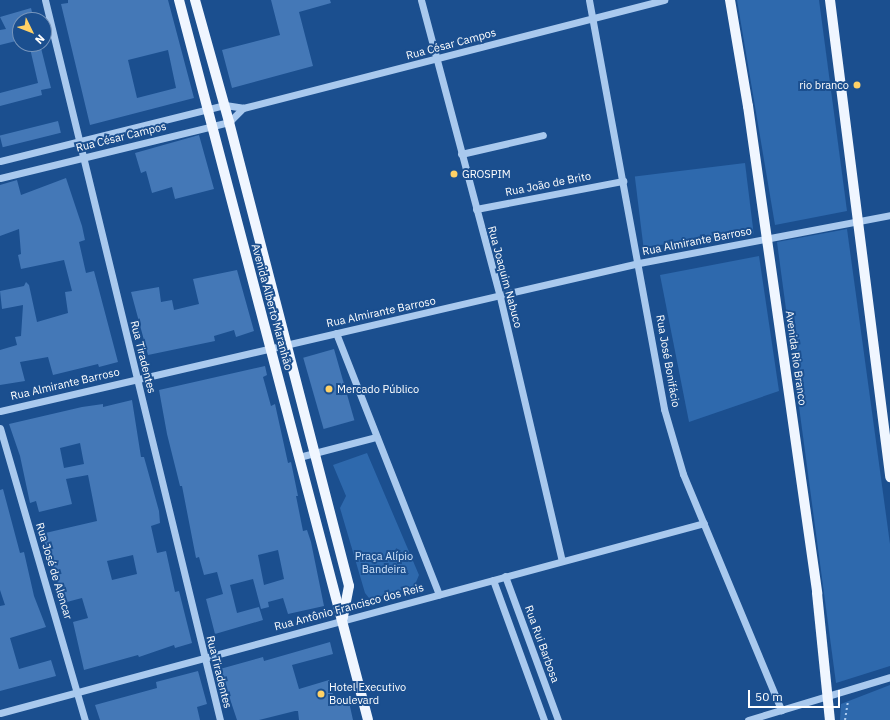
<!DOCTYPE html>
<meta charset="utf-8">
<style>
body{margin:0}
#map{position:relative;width:890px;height:720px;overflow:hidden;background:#1b4f8f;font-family:"IBM Plex Sans",sans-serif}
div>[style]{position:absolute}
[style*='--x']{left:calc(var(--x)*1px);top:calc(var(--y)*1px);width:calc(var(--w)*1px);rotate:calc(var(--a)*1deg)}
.green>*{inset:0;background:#2e69ad;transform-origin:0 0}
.building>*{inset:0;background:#4478b7;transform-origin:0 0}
.path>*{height:2px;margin-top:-1px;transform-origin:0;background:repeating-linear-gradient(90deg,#a9c9ee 0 2px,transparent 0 5px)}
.minor>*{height:7px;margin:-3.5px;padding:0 3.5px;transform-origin:3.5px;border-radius:3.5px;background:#a9c9ee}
.major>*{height:10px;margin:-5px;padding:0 5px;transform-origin:5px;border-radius:5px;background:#f0f6ff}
.dots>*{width:11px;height:11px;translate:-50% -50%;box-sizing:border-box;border:2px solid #1b4f8f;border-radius:50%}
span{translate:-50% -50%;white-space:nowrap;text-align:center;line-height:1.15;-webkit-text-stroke:4px #1b4f8f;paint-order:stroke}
.street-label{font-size:11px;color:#fff}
.poi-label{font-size:11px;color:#fff}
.right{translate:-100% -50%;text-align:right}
.left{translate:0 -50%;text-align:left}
.park-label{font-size:11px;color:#cfe3fa}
.north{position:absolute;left:12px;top:12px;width:40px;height:40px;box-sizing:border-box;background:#1b4f8f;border:1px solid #7695bc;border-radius:50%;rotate:133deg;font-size:11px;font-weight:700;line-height:16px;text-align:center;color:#fff}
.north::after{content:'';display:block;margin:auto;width:14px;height:18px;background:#ffd166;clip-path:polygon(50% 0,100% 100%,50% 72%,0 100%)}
.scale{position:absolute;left:748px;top:690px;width:92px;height:18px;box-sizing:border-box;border:2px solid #fff;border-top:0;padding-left:5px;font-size:12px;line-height:14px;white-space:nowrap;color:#fff;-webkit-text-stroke:3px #1b4f8f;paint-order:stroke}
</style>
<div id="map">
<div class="green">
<div style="clip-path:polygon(737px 0,819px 0,847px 211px,775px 225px)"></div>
<div style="left:745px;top:163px;width:71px;height:111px;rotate:83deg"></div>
<div style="clip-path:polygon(847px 229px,890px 544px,890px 666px,836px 683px,777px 242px)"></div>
<div style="clip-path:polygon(759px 256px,779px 391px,689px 422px,660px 275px)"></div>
<div style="clip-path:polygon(367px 453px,419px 575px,414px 587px,375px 598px,369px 598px,365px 593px,340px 508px,346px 496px,333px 465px)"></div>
<div style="clip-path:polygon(890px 685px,890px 720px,840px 720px,841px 704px)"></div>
</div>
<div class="building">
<div style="clip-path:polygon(evenodd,68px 0,168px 0,194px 98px,90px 125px,61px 4px,68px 3px,68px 0,168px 50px,176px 88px,137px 98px,128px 60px,168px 50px)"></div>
<div style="clip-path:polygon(271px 0,330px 0,331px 3px,299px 12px,313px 66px,232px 88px,222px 50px,280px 35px)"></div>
<div style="clip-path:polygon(31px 8px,34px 20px,20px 20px,20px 40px,0 45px,0 30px,6px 29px,0 17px)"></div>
<div style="clip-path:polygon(29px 44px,40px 44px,51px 88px,41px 90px,42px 95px,0 106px,0 93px,38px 83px)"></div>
<div style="left:58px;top:121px;width:12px;height:60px;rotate:76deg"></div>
<div style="clip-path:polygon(199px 135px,214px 189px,175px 199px,172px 187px,152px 193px,146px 171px,141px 173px,135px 153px)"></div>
<div style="clip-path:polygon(66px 178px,82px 226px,85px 240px,79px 242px,86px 273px,94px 271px,118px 362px,99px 367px,98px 364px,53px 375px,48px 357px,20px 362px,25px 381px,0 385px,0 350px,17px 345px,15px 337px,21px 336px,23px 305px,2px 309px,0 291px,24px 286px,26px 282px,29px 285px,37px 322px,68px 313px,65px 292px,72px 291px,64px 260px,21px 269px,18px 255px,21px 254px,19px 229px,0 236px,0 185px,17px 180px,21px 195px)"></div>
<div style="clip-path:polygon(237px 270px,254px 331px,236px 337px,234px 330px,214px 336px,215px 341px,148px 355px,131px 292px,159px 287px,161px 302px,172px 300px,174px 310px,199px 304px,193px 279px)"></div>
<div style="left:334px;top:349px;width:74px;height:32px;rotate:74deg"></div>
<div style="clip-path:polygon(evenodd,265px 366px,267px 375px,263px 377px,271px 406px,275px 404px,288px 463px,291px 462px,298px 496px,296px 496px,303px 531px,307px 530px,311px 542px,324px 606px,288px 614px,283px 598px,268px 602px,269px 607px,261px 609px,253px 579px,230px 585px,237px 613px,259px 607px,263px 620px,215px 634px,206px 599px,223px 594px,217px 572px,204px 575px,199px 557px,196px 558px,182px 486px,180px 486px,167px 434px,159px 390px,265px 366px,278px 550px,284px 579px,264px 585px,258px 555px,278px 550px)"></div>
<div style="clip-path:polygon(evenodd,132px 400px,141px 457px,144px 457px,159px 511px,160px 523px,151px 526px,157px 553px,166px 551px,175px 592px,179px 591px,192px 643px,175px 648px,174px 645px,139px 657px,138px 655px,84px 670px,73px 622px,88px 618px,82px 598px,63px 603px,52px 561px,49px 562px,41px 534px,97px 521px,88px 475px,66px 479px,72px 504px,39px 512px,36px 501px,30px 503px,20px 456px,9px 424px,82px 407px,103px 404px,103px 407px,132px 400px,80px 443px,84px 464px,64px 468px,60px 448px,80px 443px,132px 400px,133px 555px,137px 574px,112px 580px,107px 561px,133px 555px)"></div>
<div style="clip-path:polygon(3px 489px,20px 553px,24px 552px,34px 596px,46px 627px,10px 638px,19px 669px,51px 660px,56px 676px,0 691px,0 606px,5px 605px,0 590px,0 490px)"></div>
<div style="clip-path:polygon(330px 642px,333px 654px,292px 665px,299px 689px,329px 680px,336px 705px,349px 702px,353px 720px,299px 720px,298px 711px,295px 711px,259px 720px,237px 720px,220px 669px,263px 657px,264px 661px)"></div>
<div style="clip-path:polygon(198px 671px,207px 704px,197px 707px,200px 720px,100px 720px,95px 705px,157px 688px,156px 682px)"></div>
</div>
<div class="path">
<div style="--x:845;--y:720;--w:20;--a:-81"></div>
</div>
<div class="minor">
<div style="--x:45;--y:0;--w:741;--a:76.34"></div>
<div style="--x:421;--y:0;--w:307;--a:75.1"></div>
<div style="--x:500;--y:297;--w:271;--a:76.8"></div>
<div style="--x:589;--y:0;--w:416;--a:79.6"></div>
<div style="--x:664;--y:409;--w:68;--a:73.7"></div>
<div style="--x:683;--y:474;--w:256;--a:67.4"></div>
<div style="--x:461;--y:154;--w:84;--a:-13"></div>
<div style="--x:0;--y:161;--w:232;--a:-14"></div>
<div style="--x:225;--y:105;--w:18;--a:9"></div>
<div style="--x:243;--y:108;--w:435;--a:-14.4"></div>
<div style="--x:0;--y:178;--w:219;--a:-13.7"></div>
<div style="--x:213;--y:126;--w:16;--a:-14"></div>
<div style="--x:229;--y:122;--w:20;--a:-45"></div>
<div style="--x:476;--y:209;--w:150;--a:-10.8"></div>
<div style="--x:336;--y:333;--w:281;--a:68.5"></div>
<div style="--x:0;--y:411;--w:656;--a:-13.04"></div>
<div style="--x:639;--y:263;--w:256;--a:-10.8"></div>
<div style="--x:0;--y:428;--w:304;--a:73.8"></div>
<div style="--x:299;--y:457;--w:80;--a:-14.6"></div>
<div style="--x:505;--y:576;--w:153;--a:69.8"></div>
<div style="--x:493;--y:580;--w:149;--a:70"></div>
<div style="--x:0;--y:713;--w:729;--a:-15.1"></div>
<div style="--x:748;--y:720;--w:148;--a:-16.8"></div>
</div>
<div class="major">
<div style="--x:179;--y:0;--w:744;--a:75.29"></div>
<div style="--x:195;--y:0;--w:127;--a:74.4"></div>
<div style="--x:229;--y:122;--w:479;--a:75.5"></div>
<div style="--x:349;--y:586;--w:33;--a:101"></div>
<div style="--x:730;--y:0;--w:108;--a:80.4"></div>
<div style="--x:748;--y:106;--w:492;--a:81.9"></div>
<div style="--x:817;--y:593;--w:128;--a:84.2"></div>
<div style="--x:830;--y:0;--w:481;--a:82.8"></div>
</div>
<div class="dots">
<div style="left:857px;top:85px;background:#ffd166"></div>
<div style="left:454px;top:174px;background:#ffd166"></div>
<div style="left:329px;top:389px;background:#ffd166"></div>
<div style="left:321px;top:694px;background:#ffd166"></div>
</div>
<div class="street-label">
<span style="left:451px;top:44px;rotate:-15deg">Rua César Campos</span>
<span style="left:121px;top:137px;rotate:-14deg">Rua César Campos</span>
<span style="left:548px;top:184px;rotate:-11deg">Rua João de Brito</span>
<span style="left:697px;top:241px;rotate:-11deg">Rua Almirante Barroso</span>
<span style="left:505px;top:277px;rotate:75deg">Rua Joaquim Nabuco</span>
<span style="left:272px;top:307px;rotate:75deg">Avenida Alberto Maranhão</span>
<span style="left:381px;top:312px;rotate:-12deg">Rua Almirante Barroso</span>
<span style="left:143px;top:357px;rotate:76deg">Rua Tiradentes</span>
<span style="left:796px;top:358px;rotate:82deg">Avenida Rio Branco</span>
<span style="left:668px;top:361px;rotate:80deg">Rua José Bonifácio</span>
<span style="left:65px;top:384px;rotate:-13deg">Rua Almirante Barroso</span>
<span style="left:54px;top:571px;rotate:73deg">Rua José de Alencar</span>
<span style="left:349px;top:607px;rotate:-15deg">Rua Antônio Francisco dos Reis</span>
<span style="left:542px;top:644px;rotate:70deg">Rua Rui Barbosa</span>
<span style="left:219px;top:672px;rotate:76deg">Rua Tiradentes</span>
</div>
<div class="poi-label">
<span class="right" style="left:849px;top:85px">rio branco</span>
<span class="left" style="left:462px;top:174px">GROSPIM</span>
<span class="left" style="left:337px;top:389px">Mercado Público</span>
<span class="left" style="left:329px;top:694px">Hotel Executivo<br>Boulevard</span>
</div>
<div class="park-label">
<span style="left:384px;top:563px">Praça Alípio<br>Bandeira</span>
</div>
<div class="north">N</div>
<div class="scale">50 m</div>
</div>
